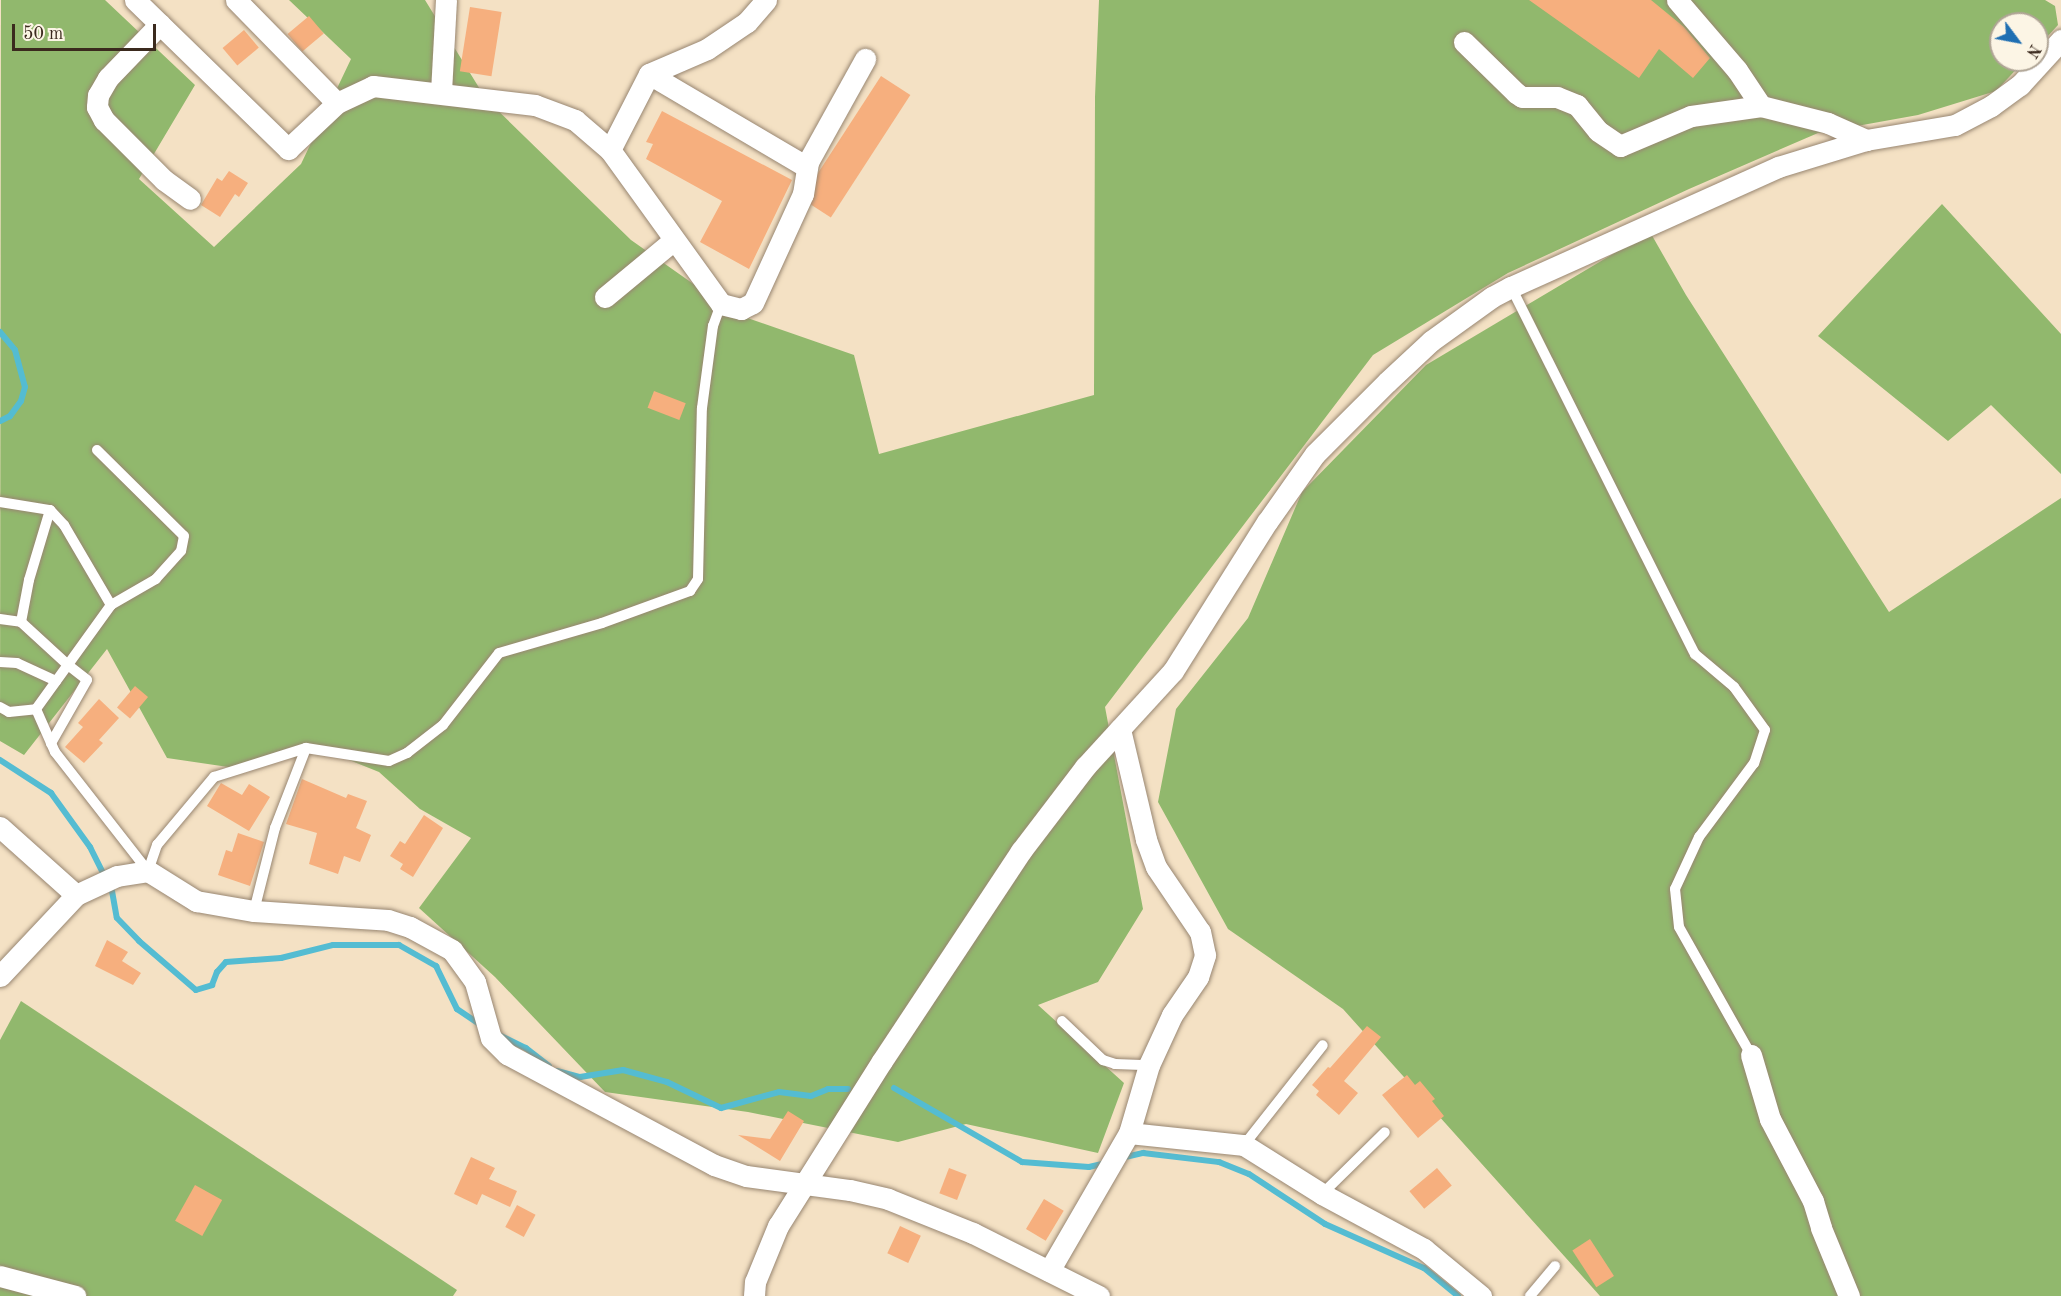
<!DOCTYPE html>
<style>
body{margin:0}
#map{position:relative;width:2061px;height:1296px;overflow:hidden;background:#f4e1c4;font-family:"Old Standard TT",serif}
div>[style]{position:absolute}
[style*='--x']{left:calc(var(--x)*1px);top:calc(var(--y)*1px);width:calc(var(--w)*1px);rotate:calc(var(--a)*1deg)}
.forest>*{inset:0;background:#91b86d}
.stream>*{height:6px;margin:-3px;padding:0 3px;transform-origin:3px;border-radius:3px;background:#54bcd2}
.building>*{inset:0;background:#f6af7e;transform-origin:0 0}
.roads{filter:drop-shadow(0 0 2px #988671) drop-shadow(0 0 2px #988671)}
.service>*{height:10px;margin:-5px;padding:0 5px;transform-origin:5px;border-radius:5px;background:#fff}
.minor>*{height:21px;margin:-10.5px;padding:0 10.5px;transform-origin:10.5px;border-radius:10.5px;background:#fff}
span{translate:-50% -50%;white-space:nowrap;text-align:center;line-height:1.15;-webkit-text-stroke:4.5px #fcf5e5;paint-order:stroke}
.north{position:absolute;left:1989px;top:12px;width:60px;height:60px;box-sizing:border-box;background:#fcf5e5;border:2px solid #afa495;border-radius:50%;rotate:122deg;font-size:16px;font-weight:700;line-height:24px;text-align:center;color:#3b2a1e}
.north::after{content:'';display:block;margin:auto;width:21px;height:27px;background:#1f6fb2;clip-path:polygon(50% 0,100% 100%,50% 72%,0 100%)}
.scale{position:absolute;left:12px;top:24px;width:144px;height:27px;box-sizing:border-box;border:3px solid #3b2a1e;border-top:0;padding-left:8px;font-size:18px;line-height:21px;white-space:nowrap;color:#3b2a1e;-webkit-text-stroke:4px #fcf5e5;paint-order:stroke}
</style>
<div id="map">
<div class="forest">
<div style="clip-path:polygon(1px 0,105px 0,195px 85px,139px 179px,214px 247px,301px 164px,351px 59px,289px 0,425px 0,486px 99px,631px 240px,736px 314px,854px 355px,879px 454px,1094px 395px,1095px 97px,1099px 0,2045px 0,2055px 6px,2058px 25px,2037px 48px,2037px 24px,2001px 24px,2001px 60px,2025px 60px,1996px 91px,1918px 115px,1818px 133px,1689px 189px,1508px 273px,1373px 355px,1105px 707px,1143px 909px,1098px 982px,1038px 1005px,1124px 1083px,1098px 1153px,966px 1124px,898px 1142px,748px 1112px,605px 1092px,495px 977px,419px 908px,471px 838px,420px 809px,379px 772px,307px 743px,235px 768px,167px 758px,107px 649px,24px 755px,0 741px)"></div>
<div style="clip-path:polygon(1942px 204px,2061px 334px,2061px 474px,1991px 405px,1948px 441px,1818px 336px)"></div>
<div style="clip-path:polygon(1650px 232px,1686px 295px,1889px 612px,2061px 498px,2061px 1296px,1600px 1296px,1343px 1009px,1228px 929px,1158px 802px,1176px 709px,1248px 618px,1302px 492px,1426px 365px)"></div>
<div style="clip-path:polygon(21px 1001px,457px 1290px,453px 1296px,0 1296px,0 1040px)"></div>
</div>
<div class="stream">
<div style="--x:0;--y:332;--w:23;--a:50"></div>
<div style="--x:15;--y:350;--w:38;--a:75"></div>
<div style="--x:25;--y:387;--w:15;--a:106"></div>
<div style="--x:21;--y:401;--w:19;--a:126"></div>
<div style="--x:10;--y:416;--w:11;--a:153"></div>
<div style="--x:0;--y:760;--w:61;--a:32.9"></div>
<div style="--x:51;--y:793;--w:67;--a:54.2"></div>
<div style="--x:90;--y:847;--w:49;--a:63.4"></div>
<div style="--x:112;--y:891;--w:27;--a:80"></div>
<div style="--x:117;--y:918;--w:32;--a:46"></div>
<div style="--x:139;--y:941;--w:75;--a:40.7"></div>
<div style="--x:196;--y:990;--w:17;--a:-17"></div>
<div style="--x:212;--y:985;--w:14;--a:-69"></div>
<div style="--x:217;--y:972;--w:13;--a:-48"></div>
<div style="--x:226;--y:962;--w:55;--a:-4.2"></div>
<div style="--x:281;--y:958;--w:54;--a:-14"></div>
<div style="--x:333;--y:945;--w:66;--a:0"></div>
<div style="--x:399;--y:945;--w:43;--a:29.6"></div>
<div style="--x:436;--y:966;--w:48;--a:64"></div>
<div style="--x:457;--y:1009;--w:30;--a:34"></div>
<div style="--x:499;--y:1035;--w:30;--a:26"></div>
<div style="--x:526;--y:1048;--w:29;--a:38"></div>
<div style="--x:557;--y:1071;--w:24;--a:15"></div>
<div style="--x:580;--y:1077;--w:44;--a:-9.2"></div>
<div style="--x:623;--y:1070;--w:46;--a:15.3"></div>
<div style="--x:667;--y:1082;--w:60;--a:25.7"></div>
<div style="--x:721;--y:1108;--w:60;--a:-15.4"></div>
<div style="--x:779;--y:1092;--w:32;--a:7"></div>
<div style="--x:811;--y:1096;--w:18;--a:-22"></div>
<div style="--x:828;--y:1089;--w:20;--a:0"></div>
<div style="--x:894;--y:1088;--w:148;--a:30"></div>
<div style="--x:1022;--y:1162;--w:67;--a:4.3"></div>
<div style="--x:1089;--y:1167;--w:17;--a:-13"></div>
<div style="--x:1121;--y:1158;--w:23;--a:-13"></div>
<div style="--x:1143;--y:1153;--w:77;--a:6.8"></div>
<div style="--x:1219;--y:1162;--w:32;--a:22"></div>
<div style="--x:1249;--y:1174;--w:91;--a:33.3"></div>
<div style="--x:1325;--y:1224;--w:108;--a:24"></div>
<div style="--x:1424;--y:1268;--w:44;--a:39.5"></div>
</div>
<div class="building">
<div style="clip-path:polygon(1529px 0,1651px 0,1684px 27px,1710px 58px,1693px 78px,1659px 49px,1639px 78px)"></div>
<div style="left:470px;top:7px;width:32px;height:65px;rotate:9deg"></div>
<div style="left:309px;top:16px;width:23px;height:28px;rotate:50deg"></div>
<div style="left:244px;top:30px;width:23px;height:28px;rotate:50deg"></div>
<div style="left:881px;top:76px;width:35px;height:146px;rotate:33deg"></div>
<div style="clip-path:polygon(662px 111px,792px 180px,749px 269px,700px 242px,722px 201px,646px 159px,653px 144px,646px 142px)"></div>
<div style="clip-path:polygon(229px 171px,248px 183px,239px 197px,235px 194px,220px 217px,201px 205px,217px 178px,222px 181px)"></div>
<div style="left:654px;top:391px;width:34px;height:18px;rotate:21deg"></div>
<div style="left:135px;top:686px;width:17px;height:28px;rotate:40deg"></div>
<div style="clip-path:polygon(99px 699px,119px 718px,99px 740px,103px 743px,84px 763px,65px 747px,83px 727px,78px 723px)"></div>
<div style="clip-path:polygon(302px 779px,346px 798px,348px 794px,367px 801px,356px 828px,371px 835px,360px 862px,344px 856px,338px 874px,309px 864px,317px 833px,286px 824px)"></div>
<div style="clip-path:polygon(221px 783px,242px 795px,249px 784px,270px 797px,249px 831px,207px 806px)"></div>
<div style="clip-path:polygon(424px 815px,443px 828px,413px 877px,400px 869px,403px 864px,390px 856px,400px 841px,405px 844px)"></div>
<div style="clip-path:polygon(238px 833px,264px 842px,250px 886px,218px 875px,226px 850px,232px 852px)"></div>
<div style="clip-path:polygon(107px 940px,128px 952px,122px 961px,141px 973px,133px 985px,95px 966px)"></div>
<div style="clip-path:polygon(1367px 1026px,1381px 1037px,1344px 1081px,1358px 1093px,1339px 1115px,1316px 1095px,1319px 1091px,1312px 1085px,1328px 1067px,1330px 1068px)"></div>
<div style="clip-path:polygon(1407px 1075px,1415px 1085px,1420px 1081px,1435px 1099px,1432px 1101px,1444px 1116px,1418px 1138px,1382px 1095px)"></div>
<div style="clip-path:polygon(788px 1111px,804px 1121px,780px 1161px,738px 1135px,770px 1139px)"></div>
<div style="clip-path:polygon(471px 1157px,495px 1168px,489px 1179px,517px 1191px,510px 1207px,482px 1194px,477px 1205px,454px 1194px)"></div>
<div style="left:949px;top:1168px;width:19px;height:27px;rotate:21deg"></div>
<div style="left:1437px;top:1168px;width:23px;height:36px;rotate:50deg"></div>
<div style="left:195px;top:1185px;width:31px;height:41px;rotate:29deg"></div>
<div style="left:1044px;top:1199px;width:23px;height:35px;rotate:31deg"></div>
<div style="left:517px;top:1205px;width:21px;height:25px;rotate:28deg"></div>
<div style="left:900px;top:1226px;width:23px;height:30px;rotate:25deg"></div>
<div style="left:1590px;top:1239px;width:44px;height:21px;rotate:57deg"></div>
</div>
<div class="roads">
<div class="service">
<div style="--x:1511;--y:287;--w:411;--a:63.4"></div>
<div style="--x:1695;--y:654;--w:51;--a:40.2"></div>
<div style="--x:1734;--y:687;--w:53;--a:54.2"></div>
<div style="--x:1765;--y:730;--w:35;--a:108"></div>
<div style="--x:1754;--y:763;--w:92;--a:126.6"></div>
<div style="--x:1699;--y:837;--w:57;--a:114.8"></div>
<div style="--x:1675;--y:889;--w:38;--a:84"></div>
<div style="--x:1679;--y:927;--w:147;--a:60.6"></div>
<div style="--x:97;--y:450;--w:122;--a:44.7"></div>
<div style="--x:184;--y:536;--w:15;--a:101"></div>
<div style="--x:181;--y:551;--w:38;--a:132"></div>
<div style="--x:156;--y:579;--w:52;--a:150"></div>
<div style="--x:0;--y:502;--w:51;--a:9.1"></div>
<div style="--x:50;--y:510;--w:21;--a:47"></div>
<div style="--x:64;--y:525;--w:93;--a:59.6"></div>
<div style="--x:111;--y:605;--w:128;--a:125.8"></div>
<div style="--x:36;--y:709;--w:47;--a:66.2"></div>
<div style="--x:55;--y:752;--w:151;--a:52"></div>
<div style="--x:0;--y:619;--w:21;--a:8"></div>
<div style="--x:21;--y:622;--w:64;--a:42.5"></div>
<div style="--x:68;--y:665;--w:24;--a:38"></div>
<div style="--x:87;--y:680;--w:73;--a:119.7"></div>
<div style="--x:21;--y:622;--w:43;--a:-79.2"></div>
<div style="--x:29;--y:580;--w:73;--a:-73.3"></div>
<div style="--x:0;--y:662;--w:17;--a:3"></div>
<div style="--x:17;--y:663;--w:43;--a:24.8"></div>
<div style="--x:0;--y:707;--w:10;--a:29"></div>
<div style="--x:9;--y:712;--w:27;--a:-6"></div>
<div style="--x:148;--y:871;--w:28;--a:-71"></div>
<div style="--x:157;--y:845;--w:89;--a:-50"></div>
<div style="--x:214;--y:777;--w:96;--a:-17.5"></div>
<div style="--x:306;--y:748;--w:84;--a:8.9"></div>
<div style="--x:389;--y:761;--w:20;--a:-24"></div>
<div style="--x:407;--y:753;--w:46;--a:-37.9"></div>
<div style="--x:443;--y:725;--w:91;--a:-52.1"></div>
<div style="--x:499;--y:653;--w:107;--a:-16.2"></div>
<div style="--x:602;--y:623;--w:94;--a:-20"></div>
<div style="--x:690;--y:591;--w:14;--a:-56"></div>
<div style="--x:698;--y:579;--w:171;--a:-88.7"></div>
<div style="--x:702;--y:408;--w:83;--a:-82.4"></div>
<div style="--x:713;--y:326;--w:23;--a:-70"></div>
<div style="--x:254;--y:911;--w:86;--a:-75.8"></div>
<div style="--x:275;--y:828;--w:86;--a:-68.8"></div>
<div style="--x:1062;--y:1021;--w:57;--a:43.6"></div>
<div style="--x:1103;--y:1060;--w:13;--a:18"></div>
<div style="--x:1115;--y:1064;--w:34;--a:2"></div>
<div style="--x:1244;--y:1145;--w:127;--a:-51.7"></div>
<div style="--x:1322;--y:1194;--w:88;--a:-44.5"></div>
<div style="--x:1530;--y:1296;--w:39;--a:-50"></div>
</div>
<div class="minor">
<div style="--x:135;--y:0;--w:214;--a:44.2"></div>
<div style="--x:288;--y:149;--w:67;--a:-43.2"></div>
<div style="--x:337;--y:103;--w:40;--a:-25"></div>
<div style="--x:373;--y:86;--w:163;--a:6.7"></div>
<div style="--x:535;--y:105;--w:43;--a:20.6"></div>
<div style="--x:575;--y:120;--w:46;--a:40.6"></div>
<div style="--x:610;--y:150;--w:85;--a:-62.8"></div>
<div style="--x:649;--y:74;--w:63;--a:-23.3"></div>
<div style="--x:707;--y:49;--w:48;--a:-34"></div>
<div style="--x:747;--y:22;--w:29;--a:-49"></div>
<div style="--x:236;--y:0;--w:144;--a:45.6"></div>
<div style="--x:1677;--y:0;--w:92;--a:49.4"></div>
<div style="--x:1737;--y:70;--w:43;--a:56.3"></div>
<div style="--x:160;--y:24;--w:75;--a:133.9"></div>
<div style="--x:108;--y:78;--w:20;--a:120"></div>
<div style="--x:98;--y:95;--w:12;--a:95"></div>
<div style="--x:97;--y:107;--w:15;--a:62"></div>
<div style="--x:104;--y:120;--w:85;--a:45"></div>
<div style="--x:164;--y:180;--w:32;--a:36"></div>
<div style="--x:1464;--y:42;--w:73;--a:44.4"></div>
<div style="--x:1516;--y:93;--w:7;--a:34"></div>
<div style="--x:1522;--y:97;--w:35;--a:0"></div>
<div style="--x:1557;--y:97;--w:22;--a:22"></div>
<div style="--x:1577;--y:105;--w:33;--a:51"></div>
<div style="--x:1598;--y:131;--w:27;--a:34"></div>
<div style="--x:1620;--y:146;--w:77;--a:-22.9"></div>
<div style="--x:1691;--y:116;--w:71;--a:-8.1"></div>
<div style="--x:1761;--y:106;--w:69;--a:14.2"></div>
<div style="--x:1828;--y:123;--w:42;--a:24.1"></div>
<div style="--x:649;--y:74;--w:183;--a:30.5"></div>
<div style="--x:441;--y:92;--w:92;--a:-86.9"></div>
<div style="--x:610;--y:150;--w:190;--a:54.2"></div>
<div style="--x:721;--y:304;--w:21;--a:14"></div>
<div style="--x:741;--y:309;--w:13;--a:-27"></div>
<div style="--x:753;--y:303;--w:120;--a:-65.4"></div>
<div style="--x:803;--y:194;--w:32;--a:-81"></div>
<div style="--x:808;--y:162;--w:118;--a:-61"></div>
<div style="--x:605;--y:297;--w:89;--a:-39.6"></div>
<div style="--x:0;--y:827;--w:102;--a:41.8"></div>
<div style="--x:0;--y:976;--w:111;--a:-46.8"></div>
<div style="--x:76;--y:895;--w:45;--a:-24.9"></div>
<div style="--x:117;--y:876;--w:31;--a:-9"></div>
<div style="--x:148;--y:871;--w:57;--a:32"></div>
<div style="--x:196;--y:901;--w:59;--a:9.8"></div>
<div style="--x:254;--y:911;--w:134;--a:3.8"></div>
<div style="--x:388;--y:920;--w:23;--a:18"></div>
<div style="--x:410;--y:927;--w:48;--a:28.7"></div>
<div style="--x:452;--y:950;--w:39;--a:54"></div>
<div style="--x:475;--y:982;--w:58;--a:74.1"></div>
<div style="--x:491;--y:1038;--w:23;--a:45"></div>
<div style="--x:507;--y:1054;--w:235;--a:28.2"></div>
<div style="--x:714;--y:1165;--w:34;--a:19"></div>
<div style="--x:746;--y:1176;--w:105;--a:7.7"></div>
<div style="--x:850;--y:1190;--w:39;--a:13"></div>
<div style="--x:888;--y:1199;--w:92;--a:21.8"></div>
<div style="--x:973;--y:1233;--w:141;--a:26.6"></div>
<div style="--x:1751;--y:1055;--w:67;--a:73.5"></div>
<div style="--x:1770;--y:1119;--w:93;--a:62.3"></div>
<div style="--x:1813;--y:1201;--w:28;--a:73"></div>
<div style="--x:1821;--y:1228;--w:74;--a:67.6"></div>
<div style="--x:1129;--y:1133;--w:116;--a:6"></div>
<div style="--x:1244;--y:1145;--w:92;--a:32.1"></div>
<div style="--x:1322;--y:1194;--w:116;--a:28.3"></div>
<div style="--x:1424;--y:1249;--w:74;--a:39.5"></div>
<div style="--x:1049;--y:1271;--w:160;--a:-59.9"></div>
<div style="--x:1129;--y:1133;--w:71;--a:-73.6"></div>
<div style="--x:1149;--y:1065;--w:55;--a:-65.3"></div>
<div style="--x:1172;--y:1015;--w:46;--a:-55.6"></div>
<div style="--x:1198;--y:977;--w:23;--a:-72"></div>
<div style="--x:1205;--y:955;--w:24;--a:-102"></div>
<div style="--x:1200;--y:932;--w:78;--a:-124.1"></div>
<div style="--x:1156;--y:867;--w:30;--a:-110"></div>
<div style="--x:1146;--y:839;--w:113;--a:-103.3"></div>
<div style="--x:0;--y:1276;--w:78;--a:14.9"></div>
<div style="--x:754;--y:1296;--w:14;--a:-86"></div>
<div style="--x:755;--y:1282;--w:61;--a:-67.7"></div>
<div style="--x:778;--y:1226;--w:195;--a:-57.8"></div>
<div style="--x:882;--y:1061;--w:252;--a:-56.5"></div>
<div style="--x:1021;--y:851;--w:106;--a:-52.7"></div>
<div style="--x:1085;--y:767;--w:130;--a:-47.5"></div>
<div style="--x:1173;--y:671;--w:176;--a:-57.8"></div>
<div style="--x:1267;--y:522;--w:83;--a:-54.8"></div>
<div style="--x:1315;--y:454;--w:102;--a:-45"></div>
<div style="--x:1387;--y:382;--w:60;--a:-43"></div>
<div style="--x:1431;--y:341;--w:75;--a:-35.8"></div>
<div style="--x:1492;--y:297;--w:21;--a:-28"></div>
<div style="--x:1511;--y:287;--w:293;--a:-24.2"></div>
<div style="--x:1778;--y:167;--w:92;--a:-17.1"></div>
<div style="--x:1866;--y:140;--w:90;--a:-9.6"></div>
<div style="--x:1955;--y:125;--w:41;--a:-27.8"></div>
<div style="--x:1991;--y:106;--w:36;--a:-36"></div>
<div style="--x:2020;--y:85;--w:61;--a:-47.7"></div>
</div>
</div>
<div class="north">N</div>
<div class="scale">50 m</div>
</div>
